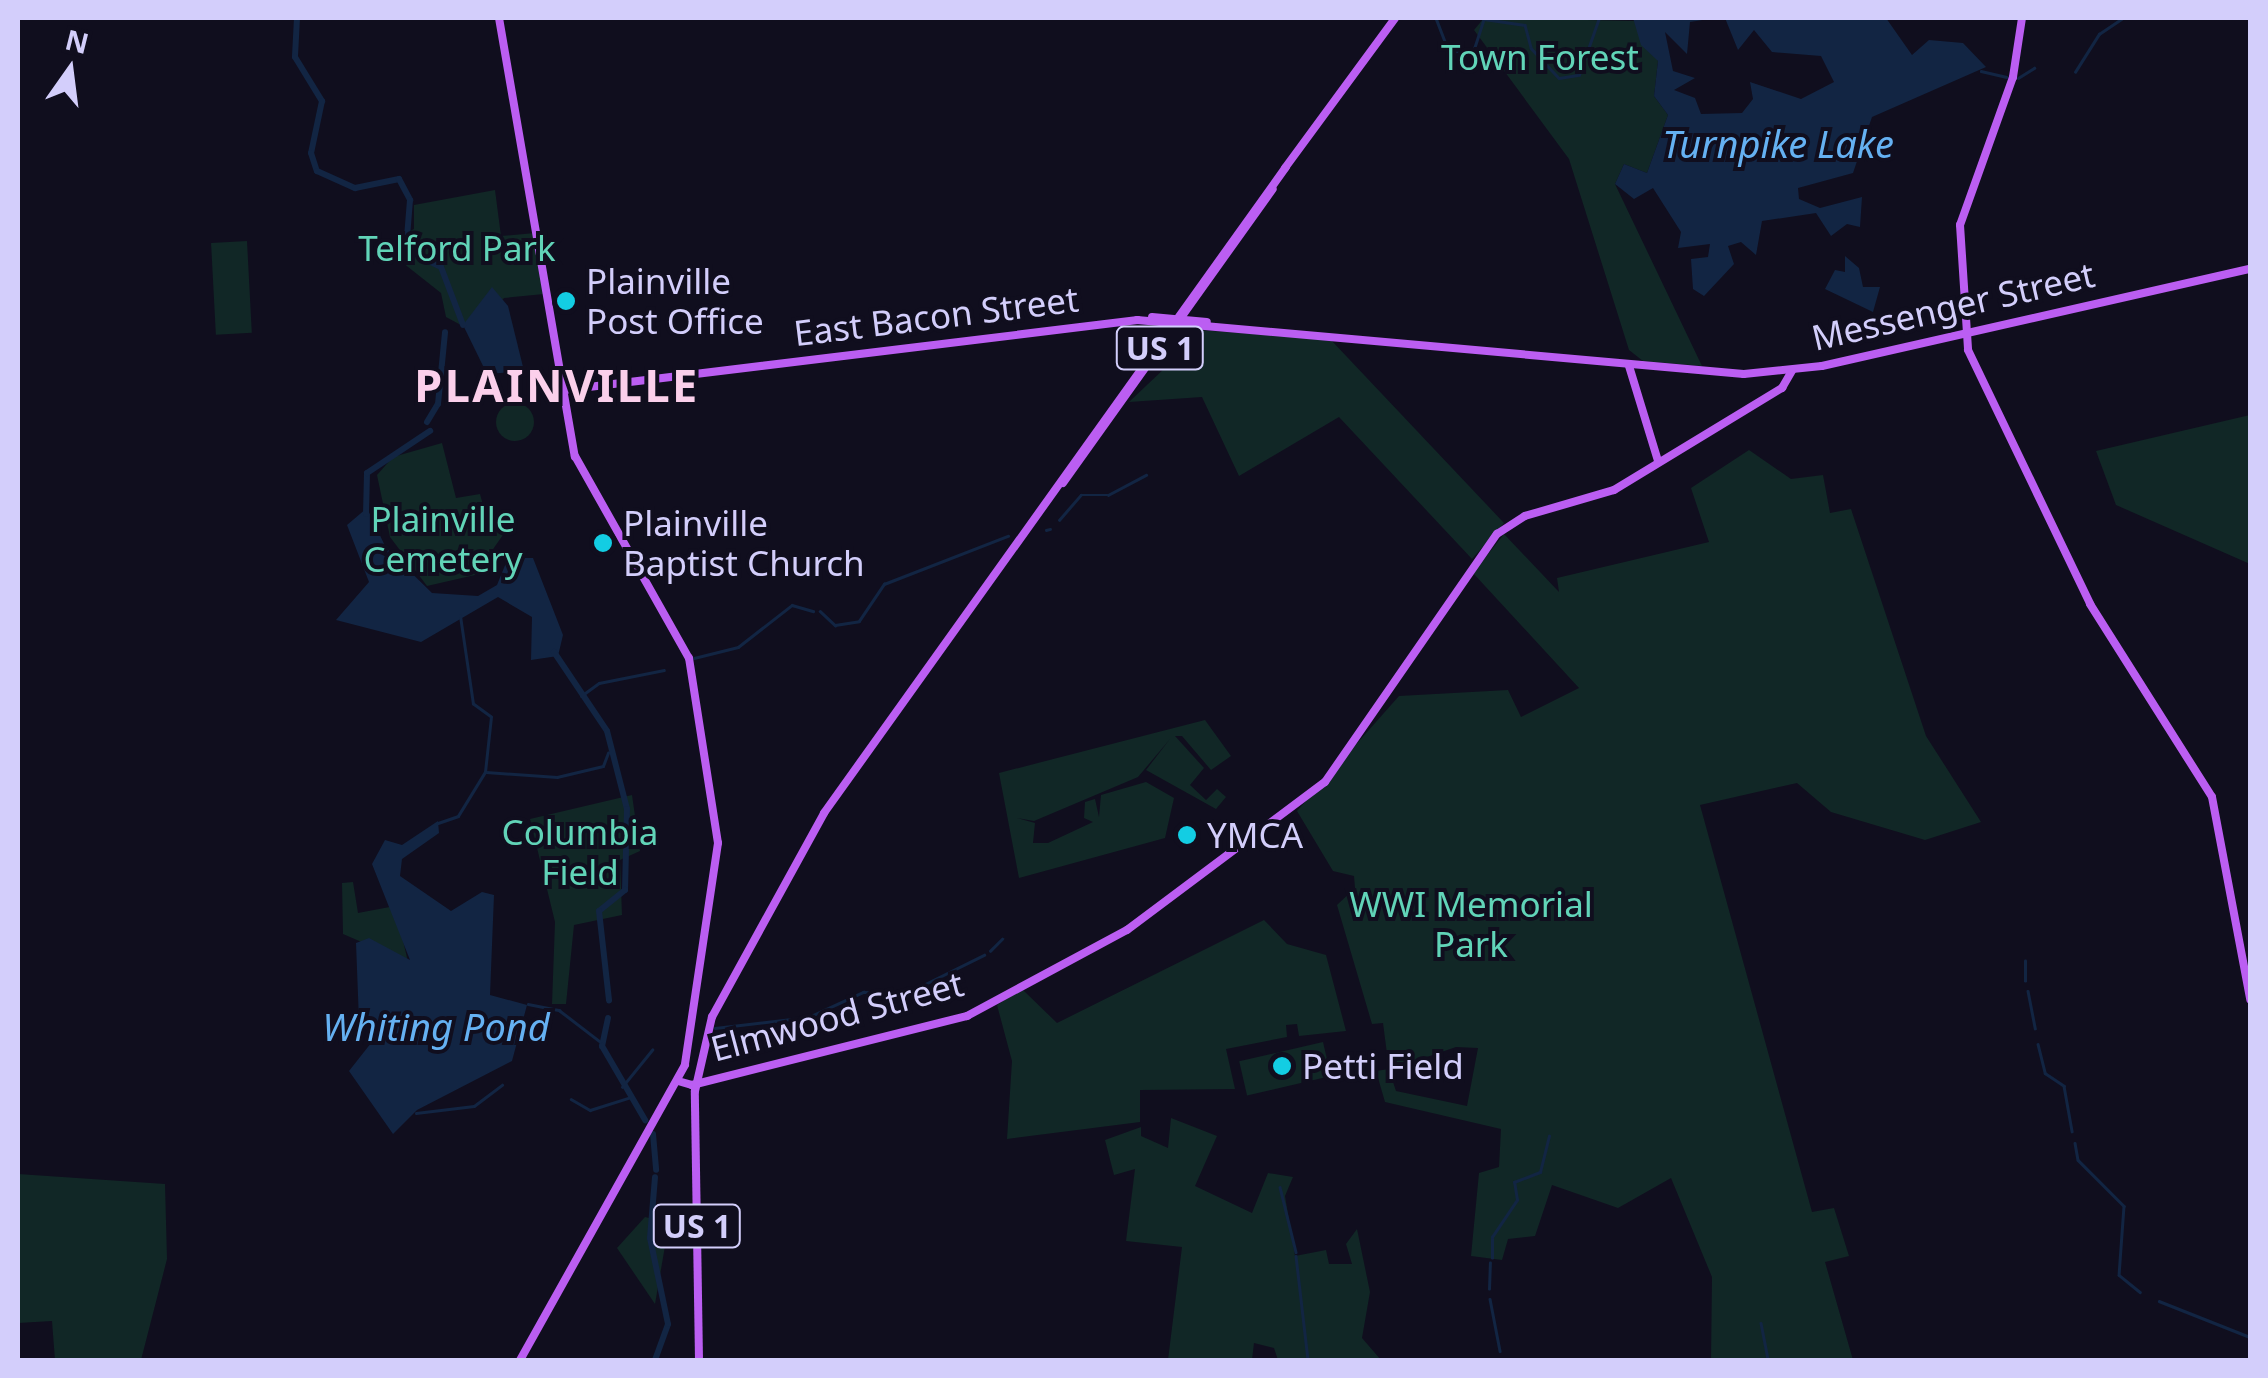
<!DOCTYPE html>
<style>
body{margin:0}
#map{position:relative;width:2268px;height:1378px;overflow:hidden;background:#100e1e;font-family:"Noto Sans",sans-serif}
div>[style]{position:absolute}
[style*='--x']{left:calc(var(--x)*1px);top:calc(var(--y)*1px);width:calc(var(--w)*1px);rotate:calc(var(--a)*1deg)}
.green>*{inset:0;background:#112726;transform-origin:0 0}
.round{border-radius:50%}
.water>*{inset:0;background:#122543}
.stream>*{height:2.5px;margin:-1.25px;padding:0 1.25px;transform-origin:1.25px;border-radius:1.25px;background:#122543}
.river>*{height:6px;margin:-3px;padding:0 3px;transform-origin:3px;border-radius:3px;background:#122543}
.major>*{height:8px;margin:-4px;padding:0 4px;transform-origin:4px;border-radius:4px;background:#bb5ef2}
.dots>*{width:28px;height:28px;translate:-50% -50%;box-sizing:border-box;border:5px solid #100e1e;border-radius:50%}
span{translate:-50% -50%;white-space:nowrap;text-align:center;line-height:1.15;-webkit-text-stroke:8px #100e1e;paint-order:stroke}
.shield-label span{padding:2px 8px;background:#100e1e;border:2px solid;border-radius:8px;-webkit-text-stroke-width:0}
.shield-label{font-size:32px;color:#d3cefb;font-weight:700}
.park-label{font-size:35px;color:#61d4b8}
.poi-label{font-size:35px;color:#d3cefb}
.left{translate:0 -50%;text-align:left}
.street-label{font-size:35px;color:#d3cefb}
.water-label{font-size:38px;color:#65b1f2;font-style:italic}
.district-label{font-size:45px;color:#fbd0eb;font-weight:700;letter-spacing:2.5px}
.frame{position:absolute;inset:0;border:20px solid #d3cefb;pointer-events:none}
.north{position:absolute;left:20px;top:20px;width:100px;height:100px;-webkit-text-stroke:8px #100e1e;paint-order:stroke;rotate:14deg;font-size:28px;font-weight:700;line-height:40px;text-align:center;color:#d3cefb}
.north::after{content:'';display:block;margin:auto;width:35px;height:45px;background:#d3cefb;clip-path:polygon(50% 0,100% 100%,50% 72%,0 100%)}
</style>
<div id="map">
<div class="green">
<div style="clip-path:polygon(1484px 18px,1636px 21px,1658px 61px,1654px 96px,1668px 115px,1647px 173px,1624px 164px,1615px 184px,1702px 366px,1643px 361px,1629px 350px,1569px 159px,1474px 30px)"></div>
<div style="clip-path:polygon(495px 190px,501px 236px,535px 233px,544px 294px,504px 298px,481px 321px,459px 324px,446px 317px,441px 293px,403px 263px,396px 238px,414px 229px,414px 205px)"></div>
<div style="left:247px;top:241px;width:92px;height:36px;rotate:87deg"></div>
<div style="clip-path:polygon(1186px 329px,1331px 340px,1504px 523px,1472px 559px,1339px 417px,1239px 476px,1202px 397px,1129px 402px,1166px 367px,1171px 342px)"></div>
<div class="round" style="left:496px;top:403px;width:38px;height:38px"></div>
<div style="clip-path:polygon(2250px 415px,2250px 564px,2116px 505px,2096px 451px)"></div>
<div style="clip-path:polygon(442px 443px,456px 498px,480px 494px,486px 516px,501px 514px,505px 532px,475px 575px,427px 586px,390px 537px,377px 475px,393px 457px)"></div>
<div style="clip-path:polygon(evenodd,1749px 450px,1791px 479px,1823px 475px,1830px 513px,1851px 509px,1926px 736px,1981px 822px,1925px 840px,1831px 812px,1797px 783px,1700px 805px,1812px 1212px,1834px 1208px,1849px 1256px,1825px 1262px,1853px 1360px,1711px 1360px,1712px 1277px,1671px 1178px,1618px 1208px,1552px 1185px,1535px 1236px,1508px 1239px,1502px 1260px,1471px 1256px,1479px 1173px,1499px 1167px,1501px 1129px,1385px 1102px,1376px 1071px,1389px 1069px,1383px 1023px,1372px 1024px,1337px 905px,1355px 888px,1354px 876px,1333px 871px,1297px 811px,1399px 696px,1508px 690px,1521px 717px,1579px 688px,1473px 573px,1504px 534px,1559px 592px,1557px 578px,1709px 542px,1691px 488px,1749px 450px,1456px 1047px,1478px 1048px,1467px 1106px,1396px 1091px,1389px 1070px,1456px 1047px)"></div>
<div style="clip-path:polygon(1205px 720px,1231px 756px,1211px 770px,1182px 736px,1175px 736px,1204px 768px,1190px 785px,1206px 800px,1217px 789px,1226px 797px,1216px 809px,1146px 770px,1170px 739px,1138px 777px,1034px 821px,1017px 818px,1035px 823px,1033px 843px,1048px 843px,1093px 822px,1084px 818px,1085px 802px,1095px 799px,1099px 817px,1101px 795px,1146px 782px,1174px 798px,1165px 838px,1019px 878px,999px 773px)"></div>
<div style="clip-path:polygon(632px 795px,640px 851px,620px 860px,622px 915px,574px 925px,566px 1004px,552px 1004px,555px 922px,530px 819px)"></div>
<div style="clip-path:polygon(353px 882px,358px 913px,395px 906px,408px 962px,343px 934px,342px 883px)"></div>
<div style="clip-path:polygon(1264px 920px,1287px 944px,1326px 955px,1346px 1031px,1299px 1036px,1297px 1024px,1286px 1025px,1287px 1037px,1226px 1049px,1235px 1089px,1140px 1090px,1140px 1122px,1007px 1139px,1012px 1061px,997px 1005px,1022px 989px,1057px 1023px)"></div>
<div style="left:1323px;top:1042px;width:35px;height:86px;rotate:77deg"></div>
<div style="clip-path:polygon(1171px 1118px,1217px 1136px,1195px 1186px,1252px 1213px,1268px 1173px,1293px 1177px,1285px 1196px,1295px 1256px,1326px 1250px,1329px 1264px,1352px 1264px,1346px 1244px,1357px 1229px,1370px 1292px,1362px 1338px,1381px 1360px,1278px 1360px,1274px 1348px,1254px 1343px,1252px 1360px,1168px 1360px,1182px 1247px,1126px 1241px,1135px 1169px,1114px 1175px,1105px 1140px,1141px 1127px,1141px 1136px,1168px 1148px)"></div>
<div style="clip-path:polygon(18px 1174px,165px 1184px,167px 1259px,141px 1360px,55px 1360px,52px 1321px,18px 1323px)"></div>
<div style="clip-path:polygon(645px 1217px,669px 1223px,655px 1304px,617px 1248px)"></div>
</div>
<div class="water">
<div style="clip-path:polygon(1633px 18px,1715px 18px,1690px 22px,1687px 54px,1665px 32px,1673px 71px,1695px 78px,1674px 90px,1695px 98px,1701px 114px,1742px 113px,1753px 99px,1750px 82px,1801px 99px,1834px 82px,1821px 56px,1772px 52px,1754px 30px,1738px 50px,1725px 18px,1886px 18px,1912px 55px,1929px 40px,1963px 43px,1986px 67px,1872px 117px,1853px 173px,1798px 188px,1799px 199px,1820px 208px,1862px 197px,1860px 227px,1847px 224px,1831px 236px,1816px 213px,1762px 221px,1756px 255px,1741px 242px,1728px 246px,1734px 264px,1704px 296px,1693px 289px,1691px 259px,1708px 257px,1710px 244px,1678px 248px,1681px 232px,1653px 188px,1634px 199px,1615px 184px,1624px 164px,1647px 173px,1668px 115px,1654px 96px,1658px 61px,1641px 45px)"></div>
<div style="clip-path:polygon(1845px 256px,1859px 268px,1863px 287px,1880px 287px,1873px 312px,1825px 289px,1835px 270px,1845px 272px)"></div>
<div style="clip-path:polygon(492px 287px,508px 306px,524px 371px,487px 374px,463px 325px)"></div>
<div style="clip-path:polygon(367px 508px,386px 548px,432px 593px,478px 596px,497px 585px,508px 558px,533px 558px,563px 635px,558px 656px,531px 660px,532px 617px,498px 597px,421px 642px,336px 620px,369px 582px,347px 525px)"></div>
<div style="clip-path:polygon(438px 821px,439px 833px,402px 859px,400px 876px,451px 911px,482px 892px,494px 895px,490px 995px,527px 1005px,512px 1061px,417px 1110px,393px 1134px,349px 1071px,375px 1038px,359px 1021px,356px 943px,369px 938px,410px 960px,372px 864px,385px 840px,402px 845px)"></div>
</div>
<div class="stream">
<div style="--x:1436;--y:18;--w:26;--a:69"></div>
<div style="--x:1454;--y:51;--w:19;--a:3"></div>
<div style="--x:1473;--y:52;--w:35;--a:-72"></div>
<div style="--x:1484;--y:19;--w:41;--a:8.3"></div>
<div style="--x:1525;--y:25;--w:24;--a:75"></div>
<div style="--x:1531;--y:48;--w:41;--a:47"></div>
<div style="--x:1559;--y:78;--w:20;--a:-9"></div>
<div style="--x:1579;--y:75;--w:60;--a:-70.7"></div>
<div style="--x:1981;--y:71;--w:26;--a:13"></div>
<div style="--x:2075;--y:72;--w:45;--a:-57.7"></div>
<div style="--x:2099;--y:34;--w:29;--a:-34"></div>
<div style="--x:2018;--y:78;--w:19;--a:-32"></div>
<div style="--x:1059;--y:520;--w:33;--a:-49"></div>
<div style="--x:1081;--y:495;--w:27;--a:0"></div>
<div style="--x:1108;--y:495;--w:43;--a:-27.8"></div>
<div style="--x:1046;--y:530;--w:4;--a:-14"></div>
<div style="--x:820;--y:611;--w:21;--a:43"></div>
<div style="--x:835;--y:625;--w:24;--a:-9"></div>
<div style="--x:859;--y:621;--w:45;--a:-56"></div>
<div style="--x:884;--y:584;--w:133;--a:-21.2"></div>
<div style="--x:694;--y:658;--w:45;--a:-14"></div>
<div style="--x:738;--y:647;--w:68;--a:-37.9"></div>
<div style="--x:792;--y:605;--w:22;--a:16"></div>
<div style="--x:581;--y:696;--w:22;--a:-36"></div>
<div style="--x:599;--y:683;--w:66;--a:-11.3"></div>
<div style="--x:486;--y:772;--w:71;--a:4"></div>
<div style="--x:557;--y:777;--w:47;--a:-13.4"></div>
<div style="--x:603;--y:766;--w:14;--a:-69"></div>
<div style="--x:438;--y:823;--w:21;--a:-19"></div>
<div style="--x:458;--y:816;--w:52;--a:-58.5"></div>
<div style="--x:485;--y:772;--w:55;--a:-83.8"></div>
<div style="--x:491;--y:717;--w:22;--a:-144"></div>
<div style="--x:473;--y:704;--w:89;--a:-98.4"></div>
<div style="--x:990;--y:951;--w:17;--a:-45"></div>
<div style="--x:2025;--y:981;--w:20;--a:-90"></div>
<div style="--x:2028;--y:991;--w:38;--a:79"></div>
<div style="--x:528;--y:1004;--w:32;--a:11"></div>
<div style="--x:559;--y:1010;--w:54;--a:37.5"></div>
<div style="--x:715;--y:1028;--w:95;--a:-6.7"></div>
<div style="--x:809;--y:1017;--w:60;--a:-24.8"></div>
<div style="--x:863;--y:992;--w:44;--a:1.3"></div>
<div style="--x:907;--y:993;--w:86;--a:-26.3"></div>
<div style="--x:2038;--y:1044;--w:30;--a:76"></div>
<div style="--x:2045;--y:1073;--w:23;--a:34"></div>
<div style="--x:2064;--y:1086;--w:46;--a:79.9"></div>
<div style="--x:622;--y:1087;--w:48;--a:-51"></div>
<div style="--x:571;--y:1099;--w:22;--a:30"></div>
<div style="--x:590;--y:1110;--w:43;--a:-17.6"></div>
<div style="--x:416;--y:1113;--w:58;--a:-6.9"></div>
<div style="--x:474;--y:1106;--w:35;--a:-37"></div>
<div style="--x:2075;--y:1143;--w:17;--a:80"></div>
<div style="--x:2078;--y:1160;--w:65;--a:45"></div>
<div style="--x:2124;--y:1206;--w:69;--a:94.1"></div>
<div style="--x:2119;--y:1275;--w:27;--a:39"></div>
<div style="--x:1280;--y:1187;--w:67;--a:76.2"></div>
<div style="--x:1296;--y:1256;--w:105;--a:83.4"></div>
<div style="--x:1492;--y:1258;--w:21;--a:-90"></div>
<div style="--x:1492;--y:1237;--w:45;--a:-56"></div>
<div style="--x:1517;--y:1200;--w:18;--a:-99"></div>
<div style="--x:1514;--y:1182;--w:28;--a:-21"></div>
<div style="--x:1540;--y:1172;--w:37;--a:-76"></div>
<div style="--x:1489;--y:1289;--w:26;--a:-88"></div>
<div style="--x:1490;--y:1299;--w:53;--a:79.1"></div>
<div style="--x:2159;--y:1301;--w:98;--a:21.6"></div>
<div style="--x:1761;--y:1323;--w:38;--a:79"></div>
</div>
<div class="river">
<div style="--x:297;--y:18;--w:39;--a:93"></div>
<div style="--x:295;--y:57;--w:52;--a:58.5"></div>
<div style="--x:322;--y:101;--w:53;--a:101.9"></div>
<div style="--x:311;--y:153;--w:19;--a:72"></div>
<div style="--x:317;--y:171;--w:42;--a:24.1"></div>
<div style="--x:355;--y:188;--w:45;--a:-11.6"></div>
<div style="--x:399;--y:179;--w:24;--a:62"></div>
<div style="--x:410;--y:200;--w:50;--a:94.6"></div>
<div style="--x:406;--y:250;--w:39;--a:26"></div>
<div style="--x:441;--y:267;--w:62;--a:69.2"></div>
<div style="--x:427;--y:422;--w:21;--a:-59"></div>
<div style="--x:438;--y:404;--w:72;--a:-84.4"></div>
<div style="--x:366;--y:514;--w:41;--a:-88.6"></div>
<div style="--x:367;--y:473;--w:76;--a:-33.7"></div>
<div style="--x:554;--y:652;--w:95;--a:56.1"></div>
<div style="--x:607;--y:731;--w:81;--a:75.6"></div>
<div style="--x:627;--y:809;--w:81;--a:91.4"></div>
<div style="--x:625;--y:890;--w:33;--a:141"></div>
<div style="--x:599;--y:911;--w:90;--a:83.6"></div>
<div style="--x:608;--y:1018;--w:29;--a:102"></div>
<div style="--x:602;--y:1046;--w:86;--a:59.8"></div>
<div style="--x:653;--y:1134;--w:36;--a:85"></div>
<div style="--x:655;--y:1360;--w:38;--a:-70"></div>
<div style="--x:668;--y:1324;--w:88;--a:-101.8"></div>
<div style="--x:650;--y:1238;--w:61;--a:-85.3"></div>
</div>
<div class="major">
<div style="--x:499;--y:18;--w:445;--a:80.2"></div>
<div style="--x:575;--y:456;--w:232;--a:60.6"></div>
<div style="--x:689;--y:658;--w:187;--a:81.1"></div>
<div style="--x:718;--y:843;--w:224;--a:98.5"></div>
<div style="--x:685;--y:1065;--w:338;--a:119.2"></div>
<div style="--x:2022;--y:18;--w:60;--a:98.7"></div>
<div style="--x:2013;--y:77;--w:157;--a:109.7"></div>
<div style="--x:1960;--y:225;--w:125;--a:86.3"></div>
<div style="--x:1968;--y:350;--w:282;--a:64.3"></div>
<div style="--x:2090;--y:604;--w:228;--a:57.7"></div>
<div style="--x:2212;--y:797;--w:206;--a:79.3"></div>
<div style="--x:1285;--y:168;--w:186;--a:-53.7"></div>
<div style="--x:1152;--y:317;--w:55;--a:5.2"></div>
<div style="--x:1137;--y:320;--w:609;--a:5.08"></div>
<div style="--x:1744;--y:374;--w:78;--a:-5.9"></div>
<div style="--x:1822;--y:366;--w:439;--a:-12.8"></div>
<div style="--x:1629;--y:366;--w:99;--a:73"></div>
<div style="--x:564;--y:390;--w:578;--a:-6.95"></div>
<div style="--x:1063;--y:483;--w:361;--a:-54.5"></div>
<div style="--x:678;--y:1081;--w:15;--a:16"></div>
<div style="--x:692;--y:1085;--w:284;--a:-14.1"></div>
<div style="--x:967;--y:1016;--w:182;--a:-28.3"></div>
<div style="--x:1127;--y:930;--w:247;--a:-36.8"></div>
<div style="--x:1325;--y:782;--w:302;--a:-55.3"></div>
<div style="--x:1497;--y:534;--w:33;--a:-33"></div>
<div style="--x:1525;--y:516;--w:93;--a:-16.3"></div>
<div style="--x:1614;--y:490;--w:197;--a:-31.3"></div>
<div style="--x:1782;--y:388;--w:20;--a:-60"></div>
<div style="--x:699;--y:1360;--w:269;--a:-90.9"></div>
<div style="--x:695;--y:1091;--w:76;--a:-77.1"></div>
<div style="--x:712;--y:1017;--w:233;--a:-61.2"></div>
<div style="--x:824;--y:813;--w:794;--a:-54.43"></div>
</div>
<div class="dots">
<div style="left:566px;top:301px;background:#13cde3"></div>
<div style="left:603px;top:543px;background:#13cde3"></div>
<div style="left:1187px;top:835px;background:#13cde3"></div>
<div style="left:1282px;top:1066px;background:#13cde3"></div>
</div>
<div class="shield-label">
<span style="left:1160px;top:348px">US 1</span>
<span style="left:697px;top:1226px">US 1</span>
</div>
<div class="park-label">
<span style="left:1540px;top:57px">Town Forest</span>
<span style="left:457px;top:248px">Telford Park</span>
<span style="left:443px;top:539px">Plainville<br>Cemetery</span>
<span style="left:580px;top:852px">Columbia<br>Field</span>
<span style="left:1471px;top:924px">WWI Memorial<br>Park</span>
</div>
<div class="poi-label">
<span class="left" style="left:586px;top:301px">Plainville<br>Post Office</span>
<span class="left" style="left:623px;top:543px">Plainville<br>Baptist Church</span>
<span class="left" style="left:1207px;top:835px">YMCA</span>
<span class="left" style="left:1302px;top:1066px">Petti Field</span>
</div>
<div class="street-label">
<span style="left:1953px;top:306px;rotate:-13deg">Messenger Street</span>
<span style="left:936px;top:316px;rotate:-7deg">East Bacon Street</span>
<span style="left:837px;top:1016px;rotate:-15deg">Elmwood Street</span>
</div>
<div class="water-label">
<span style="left:1778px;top:144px">Turnpike Lake</span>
<span style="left:436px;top:1027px">Whiting Pond</span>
</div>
<div class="district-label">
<span style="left:557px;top:385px">PLAINVILLE</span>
</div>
<div class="frame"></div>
<div class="north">N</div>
</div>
